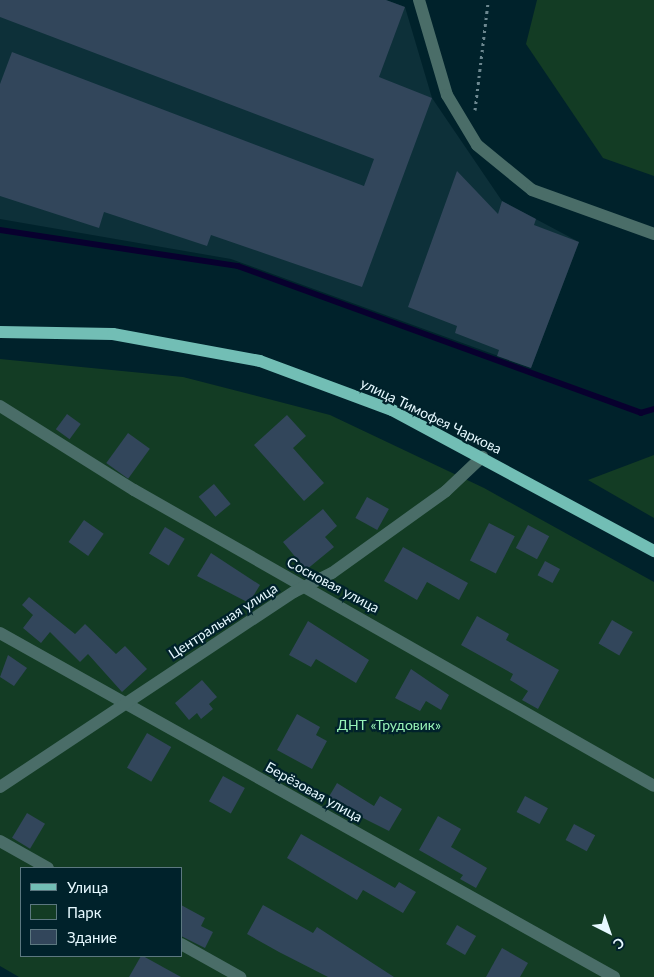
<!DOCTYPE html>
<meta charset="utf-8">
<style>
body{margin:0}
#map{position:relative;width:654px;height:977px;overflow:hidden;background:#00222b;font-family:Lato,sans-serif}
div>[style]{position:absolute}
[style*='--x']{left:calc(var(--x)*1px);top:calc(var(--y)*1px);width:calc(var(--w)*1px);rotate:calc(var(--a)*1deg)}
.built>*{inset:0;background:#0d3039}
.green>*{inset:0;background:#133c24}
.stream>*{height:5.5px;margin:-2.75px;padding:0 2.75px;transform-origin:2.75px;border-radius:2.75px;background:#08002e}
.building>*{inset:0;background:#32465b;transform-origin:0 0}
.path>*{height:3px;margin-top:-1.5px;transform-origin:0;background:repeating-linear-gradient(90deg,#6d8890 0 2.5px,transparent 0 6.5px)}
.minor>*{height:12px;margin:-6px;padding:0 6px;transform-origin:6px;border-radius:6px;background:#4a6d68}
.major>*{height:12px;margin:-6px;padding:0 6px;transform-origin:6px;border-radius:6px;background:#72beb5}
span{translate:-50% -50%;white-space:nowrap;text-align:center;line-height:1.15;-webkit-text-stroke:4.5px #00222b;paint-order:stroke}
.street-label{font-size:14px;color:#e6f9ff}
.park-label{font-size:14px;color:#97f2b7}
.legend{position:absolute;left:20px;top:867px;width:162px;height:90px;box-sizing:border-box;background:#00222b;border:1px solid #5c7880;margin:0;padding:6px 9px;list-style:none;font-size:15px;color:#e6f9ff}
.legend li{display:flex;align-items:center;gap:10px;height:25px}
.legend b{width:25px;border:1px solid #5c7880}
.north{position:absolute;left:584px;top:907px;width:50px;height:50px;-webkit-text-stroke:4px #00222b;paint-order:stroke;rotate:139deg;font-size:14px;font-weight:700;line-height:20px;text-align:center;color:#e6f9ff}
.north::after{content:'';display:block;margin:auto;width:18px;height:22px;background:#e6f9ff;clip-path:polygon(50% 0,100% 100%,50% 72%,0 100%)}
</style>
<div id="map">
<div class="built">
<div style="clip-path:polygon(0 0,386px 0,405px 7px,432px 98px,502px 201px,579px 242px,531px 368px,231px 259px,0 219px)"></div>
</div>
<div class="green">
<div style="clip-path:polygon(537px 0,654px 0,654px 176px,603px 158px,526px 44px)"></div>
<div style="clip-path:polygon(evenodd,0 359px,183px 377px,330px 415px,484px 488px,654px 582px,654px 977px,19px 977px,0 966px,0 359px,21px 868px,181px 868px,181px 956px,21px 956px,21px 868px)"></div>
<div style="clip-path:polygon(654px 455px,654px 518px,588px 480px)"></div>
</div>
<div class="stream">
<div style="--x:0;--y:230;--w:241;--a:8.6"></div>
<div style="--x:238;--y:266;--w:429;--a:20"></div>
<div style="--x:641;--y:413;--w:14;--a:-17"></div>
</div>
<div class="building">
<div style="clip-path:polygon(0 0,386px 0,405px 7px,379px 77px,432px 98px,362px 287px,211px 235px,207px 246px,104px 212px,99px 228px,0 196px,0 84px,12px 52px,364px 186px,374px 159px,0 17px)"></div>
<div style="clip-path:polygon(457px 171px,498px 214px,502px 201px,536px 219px,534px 225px,579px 242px,531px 368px,497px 356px,499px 350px,455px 333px,457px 326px,408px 307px)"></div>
<div style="left:67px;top:414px;width:17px;height:19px;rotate:36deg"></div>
<div style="clip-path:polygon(287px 415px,306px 436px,293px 448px,324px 483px,304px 501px,254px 445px)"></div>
<div style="left:128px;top:433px;width:27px;height:37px;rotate:36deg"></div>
<div style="left:214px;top:484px;width:26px;height:20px;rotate:50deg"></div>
<div style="left:367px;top:497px;width:25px;height:24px;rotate:29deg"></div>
<div style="clip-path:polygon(323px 509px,337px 526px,325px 537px,334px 547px,306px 570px,283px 542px)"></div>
<div style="left:84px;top:520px;width:24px;height:27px;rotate:35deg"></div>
<div style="left:489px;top:523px;width:29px;height:42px;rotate:27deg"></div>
<div style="left:528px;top:525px;width:24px;height:26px;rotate:28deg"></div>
<div style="left:165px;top:527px;width:23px;height:31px;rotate:31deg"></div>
<div style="clip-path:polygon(403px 547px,468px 583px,459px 600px,427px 582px,417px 600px,384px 581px)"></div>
<div style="clip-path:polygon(211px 553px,260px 585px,249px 603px,197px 576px)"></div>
<div style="left:545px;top:561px;width:17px;height:16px;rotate:28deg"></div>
<div style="clip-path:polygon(29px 597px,75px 634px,85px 624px,116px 654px,125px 646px,147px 669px,122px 692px,88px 654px,80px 662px,50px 632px,41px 643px,23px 628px,33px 615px,22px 605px)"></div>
<div style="clip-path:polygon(477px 616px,509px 634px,506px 640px,559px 670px,538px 709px,522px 700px,528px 691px,510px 680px,513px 674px,461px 645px)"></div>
<div style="left:612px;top:620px;width:24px;height:27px;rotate:30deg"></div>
<div style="clip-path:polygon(308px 621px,369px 660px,356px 683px,316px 659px,311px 667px,289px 655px)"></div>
<div style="clip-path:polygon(8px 655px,27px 668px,14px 686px,0 677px)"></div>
<div style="clip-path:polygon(411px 669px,449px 695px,441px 710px,426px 701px,420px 711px,395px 698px)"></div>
<div style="clip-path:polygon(202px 680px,217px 697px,209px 704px,213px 709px,201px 719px,197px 713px,189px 720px,175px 703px)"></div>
<div style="clip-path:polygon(297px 714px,320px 727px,316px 735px,327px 741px,312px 769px,277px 750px)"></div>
<div style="left:147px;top:733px;width:28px;height:40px;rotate:30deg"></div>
<div style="left:223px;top:776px;width:25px;height:29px;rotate:29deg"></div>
<div style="clip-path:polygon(337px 783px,374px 806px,380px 796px,402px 809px,389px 831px,327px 800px)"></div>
<div style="left:525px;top:796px;width:26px;height:18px;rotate:28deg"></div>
<div style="left:27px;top:813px;width:21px;height:29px;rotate:31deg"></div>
<div style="clip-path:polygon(438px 816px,461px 829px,451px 847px,487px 868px,476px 888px,460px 879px,463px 875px,419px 850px)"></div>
<div style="left:574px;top:824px;width:24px;height:18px;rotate:28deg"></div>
<div style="clip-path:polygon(301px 834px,395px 888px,399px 882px,416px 892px,403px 913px,363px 890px,357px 900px,287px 858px)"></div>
<div style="clip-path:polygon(181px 905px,205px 918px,201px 926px,213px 932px,205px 948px,181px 936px)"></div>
<div style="clip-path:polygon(263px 905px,313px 933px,317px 927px,394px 977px,328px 977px,279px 952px,247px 934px)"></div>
<div style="left:457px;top:925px;width:22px;height:22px;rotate:30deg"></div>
<div style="clip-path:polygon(502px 948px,528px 963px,520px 977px,486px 977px)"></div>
<div style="clip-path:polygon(141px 956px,143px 956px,181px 977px,129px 977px)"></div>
</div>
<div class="path">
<div style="--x:475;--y:110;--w:109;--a:-83.1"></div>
</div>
<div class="minor">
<div style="--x:419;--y:0;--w:99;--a:73.6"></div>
<div style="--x:447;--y:95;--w:58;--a:59"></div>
<div style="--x:477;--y:145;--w:71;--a:39.3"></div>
<div style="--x:532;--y:190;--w:130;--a:19.8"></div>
<div style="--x:0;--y:406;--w:158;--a:32.1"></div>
<div style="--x:134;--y:490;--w:598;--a:29.65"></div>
<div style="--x:0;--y:633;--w:704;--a:29.26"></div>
<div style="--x:0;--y:787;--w:353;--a:-33.6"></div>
<div style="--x:294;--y:592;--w:42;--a:-26.6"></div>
<div style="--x:332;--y:573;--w:140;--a:-35.7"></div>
<div style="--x:446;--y:491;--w:50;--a:-43.4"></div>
<div style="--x:0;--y:841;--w:55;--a:29.4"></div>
<div style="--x:181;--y:944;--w:68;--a:29.2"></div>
</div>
<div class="major">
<div style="--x:0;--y:332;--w:113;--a:1"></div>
<div style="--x:113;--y:334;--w:149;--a:10.4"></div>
<div style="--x:260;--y:361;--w:141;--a:20.4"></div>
<div style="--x:392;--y:410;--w:298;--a:28.3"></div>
</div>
<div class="street-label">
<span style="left:431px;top:416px;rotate:26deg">улица Тимофея Чаркова</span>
<span style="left:333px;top:585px;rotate:28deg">Сосновая улица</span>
<span style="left:223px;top:621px;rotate:-33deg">Центральная улица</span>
<span style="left:314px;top:792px;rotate:29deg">Берёзовая улица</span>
</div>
<div class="park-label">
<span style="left:389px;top:725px">ДНТ «Трудовик»</span>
</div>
<ul class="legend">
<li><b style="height:6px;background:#72beb5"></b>Улица</li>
<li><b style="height:14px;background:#133c24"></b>Парк</li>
<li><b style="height:14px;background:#32465b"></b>Здание</li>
</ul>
<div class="north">С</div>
</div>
